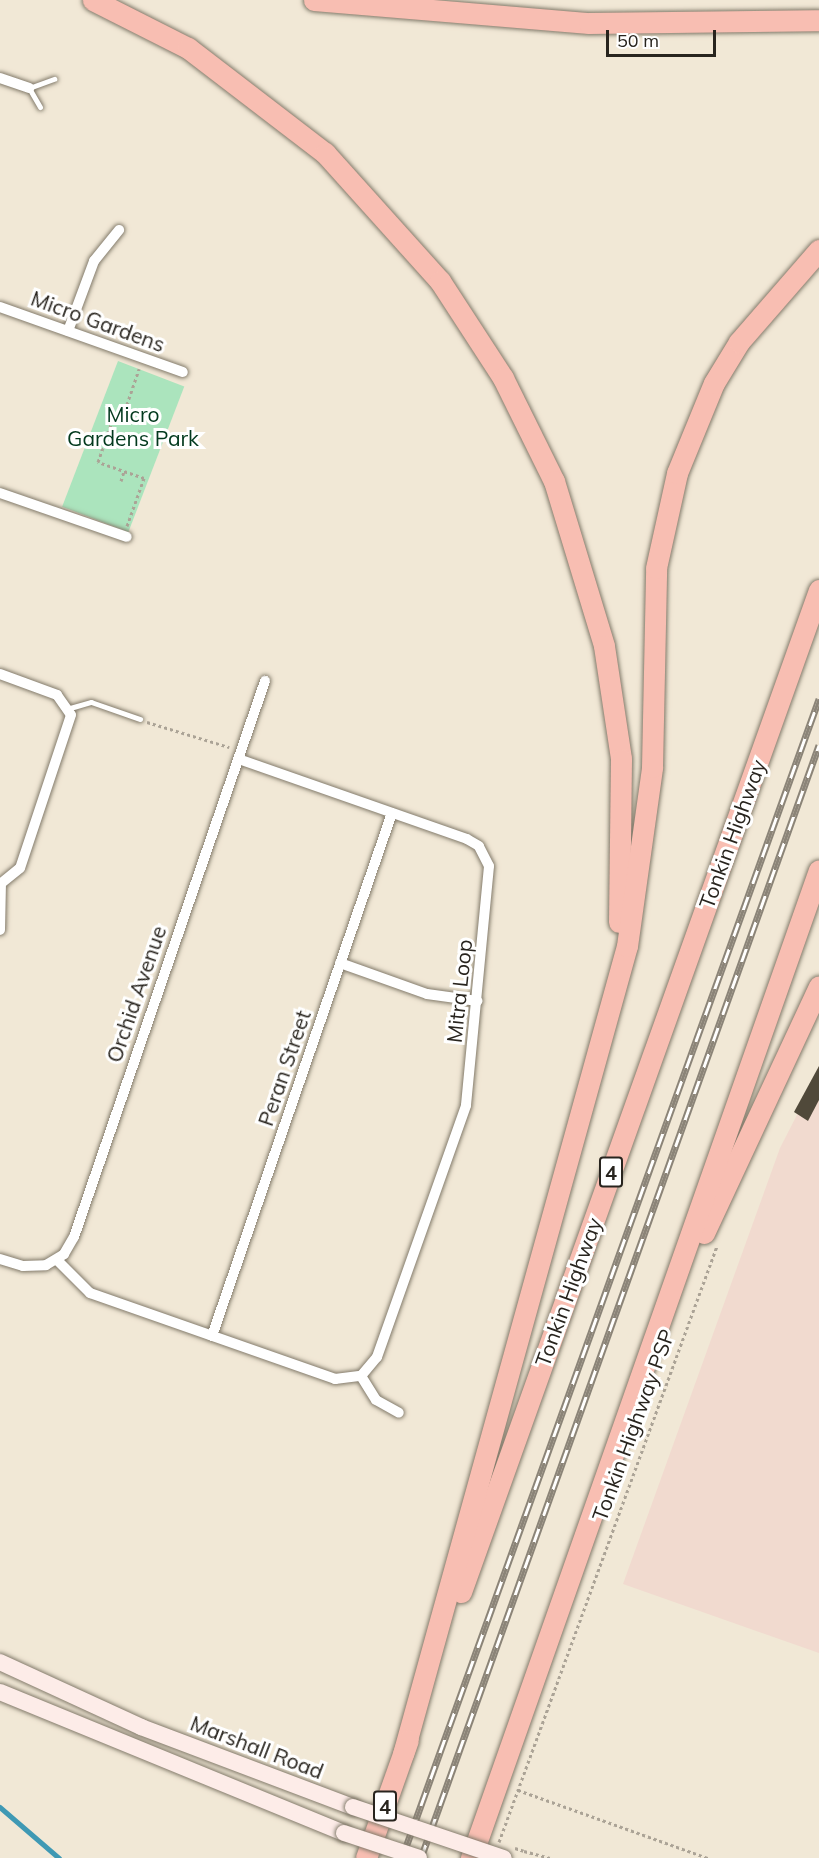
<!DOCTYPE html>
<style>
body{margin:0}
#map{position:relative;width:819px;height:1858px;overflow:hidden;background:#f1e8d6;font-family:Mulish,sans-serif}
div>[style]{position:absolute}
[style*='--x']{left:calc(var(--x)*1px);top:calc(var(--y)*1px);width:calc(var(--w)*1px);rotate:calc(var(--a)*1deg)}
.industrial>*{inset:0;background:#f1dacf}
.green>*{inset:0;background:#abe4bd;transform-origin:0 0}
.stream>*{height:4.5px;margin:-2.25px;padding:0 2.25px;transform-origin:2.25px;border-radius:2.25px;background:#3f99b4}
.building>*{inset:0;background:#50493a}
.path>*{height:3px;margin-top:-1.5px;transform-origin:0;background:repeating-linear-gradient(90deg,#aba396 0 3px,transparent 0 6px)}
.roads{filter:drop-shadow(0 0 2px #837b6b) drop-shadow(0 0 2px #837b6b)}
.lane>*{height:5px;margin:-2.5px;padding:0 2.5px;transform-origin:2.5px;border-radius:2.5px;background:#fff}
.street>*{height:10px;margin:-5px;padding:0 5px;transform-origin:5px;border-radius:5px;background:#fff}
.secondary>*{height:16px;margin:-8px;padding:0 8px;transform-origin:8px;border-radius:8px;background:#fdece8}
.highway>*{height:21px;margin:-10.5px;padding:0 10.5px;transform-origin:10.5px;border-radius:10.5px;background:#f8beb2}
.rail>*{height:7px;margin-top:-3.5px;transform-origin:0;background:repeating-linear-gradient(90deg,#fff 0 14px,#8b8478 0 28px);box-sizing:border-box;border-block:2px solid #8b8478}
.path-bridge>*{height:3px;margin-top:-1.5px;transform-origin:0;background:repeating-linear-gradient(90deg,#aba396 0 3px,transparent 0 6px)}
.bridges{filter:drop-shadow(0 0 2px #837b6b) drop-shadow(0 0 2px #837b6b)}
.secondary-bridge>*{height:16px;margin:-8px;padding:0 8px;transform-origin:8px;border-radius:8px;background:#fdece8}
span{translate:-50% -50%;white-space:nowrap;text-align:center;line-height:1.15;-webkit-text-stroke:6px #fff;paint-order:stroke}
.shield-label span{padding:2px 4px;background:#fff;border:2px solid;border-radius:4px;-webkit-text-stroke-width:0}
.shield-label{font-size:20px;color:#28241e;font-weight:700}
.street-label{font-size:21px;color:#28241e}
.park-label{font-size:21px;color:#02391d}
.scale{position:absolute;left:606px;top:30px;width:110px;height:27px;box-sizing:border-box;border:3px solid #28241e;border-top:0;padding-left:8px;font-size:18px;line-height:21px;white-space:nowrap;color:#28241e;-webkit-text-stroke:4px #fff;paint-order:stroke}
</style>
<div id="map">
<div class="industrial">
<div style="clip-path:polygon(819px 1072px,819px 1653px,623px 1584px,780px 1148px)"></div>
</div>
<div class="green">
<div style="left:118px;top:361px;width:71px;height:156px;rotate:21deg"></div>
</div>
<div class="stream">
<div style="--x:0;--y:1807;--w:78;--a:40.8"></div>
</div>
<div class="building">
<div style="clip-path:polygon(819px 1066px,819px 1100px,808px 1121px,794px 1112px)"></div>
</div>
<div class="path">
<div style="--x:123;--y:416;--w:19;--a:18"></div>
<div style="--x:121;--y:481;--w:10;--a:-73"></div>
<div style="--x:127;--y:526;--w:51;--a:-70.5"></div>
<div style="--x:144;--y:478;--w:49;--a:-160.8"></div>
<div style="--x:98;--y:462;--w:52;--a:-70.9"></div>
<div style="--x:115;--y:413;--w:9;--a:21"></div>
<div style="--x:123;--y:416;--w:50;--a:-71.2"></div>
<div style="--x:147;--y:722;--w:86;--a:17"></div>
<div style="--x:518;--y:1790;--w:202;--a:19.7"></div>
<div style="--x:499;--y:1842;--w:635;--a:-69.91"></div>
<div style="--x:524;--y:1851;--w:27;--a:15"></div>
</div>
<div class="roads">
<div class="lane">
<div style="--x:29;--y:88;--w:27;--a:-20"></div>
<div style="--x:29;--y:88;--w:22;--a:60"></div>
<div style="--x:70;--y:708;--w:22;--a:-16"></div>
<div style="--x:91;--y:702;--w:52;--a:19.1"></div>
</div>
<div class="street">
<div style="--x:0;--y:78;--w:31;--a:19"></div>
<div style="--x:0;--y:307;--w:194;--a:19.6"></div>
<div style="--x:68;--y:331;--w:75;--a:-69.6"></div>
<div style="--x:94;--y:261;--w:40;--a:-51"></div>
<div style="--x:0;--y:493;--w:134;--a:19.1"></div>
<div style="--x:0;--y:674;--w:61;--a:20.2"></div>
<div style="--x:57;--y:695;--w:24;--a:55"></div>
<div style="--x:71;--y:715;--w:161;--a:108.4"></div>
<div style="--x:20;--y:868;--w:26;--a:141"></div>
<div style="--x:0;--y:930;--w:46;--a:-88.8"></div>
<div style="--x:340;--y:963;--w:92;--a:19.6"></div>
<div style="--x:427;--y:994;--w:51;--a:7.8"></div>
<div style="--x:0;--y:1259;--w:24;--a:17"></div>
<div style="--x:23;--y:1266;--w:23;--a:-2"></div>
<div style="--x:46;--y:1265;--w:21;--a:-31"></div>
<div style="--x:64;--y:1254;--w:20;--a:-60"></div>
<div style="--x:74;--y:1237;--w:588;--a:-71.04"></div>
<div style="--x:57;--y:1260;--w:47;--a:45"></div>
<div style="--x:90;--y:1293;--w:260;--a:19.3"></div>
<div style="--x:335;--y:1379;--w:26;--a:-7"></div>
<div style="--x:361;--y:1376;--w:25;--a:-50"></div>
<div style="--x:377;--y:1357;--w:267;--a:-70.5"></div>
<div style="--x:466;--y:1105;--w:240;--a:-84.5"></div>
<div style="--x:489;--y:866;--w:22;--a:-117"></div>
<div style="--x:479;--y:846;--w:14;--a:-150"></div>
<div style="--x:467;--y:839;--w:242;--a:-160.7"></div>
<div style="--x:212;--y:1336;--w:553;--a:-71.01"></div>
<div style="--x:361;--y:1376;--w:28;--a:58"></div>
<div style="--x:376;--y:1400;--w:26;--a:29"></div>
</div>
<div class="secondary">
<div style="--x:0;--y:1662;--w:155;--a:24.7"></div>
<div style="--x:141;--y:1727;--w:227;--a:20.7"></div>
<div style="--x:0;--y:1692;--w:372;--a:22.3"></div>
</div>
<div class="highway">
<div style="--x:93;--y:0;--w:106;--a:26.8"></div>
<div style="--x:188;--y:48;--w:173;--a:37.5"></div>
<div style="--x:325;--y:153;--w:172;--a:48.1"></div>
<div style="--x:440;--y:281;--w:116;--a:57"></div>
<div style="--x:503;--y:378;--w:115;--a:63.7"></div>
<div style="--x:554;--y:481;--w:172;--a:73.1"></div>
<div style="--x:604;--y:646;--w:114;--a:81.4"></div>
<div style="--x:621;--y:759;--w:163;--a:90.7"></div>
<div style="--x:314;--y:0;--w:276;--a:4.8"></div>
<div style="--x:589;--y:23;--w:230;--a:-0.7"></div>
<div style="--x:704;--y:1233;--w:272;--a:-65"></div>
<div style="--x:461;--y:1592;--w:1064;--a:-70.34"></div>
<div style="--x:403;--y:1754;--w:838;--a:-74.51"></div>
<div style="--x:627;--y:946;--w:181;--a:-82"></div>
<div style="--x:652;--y:767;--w:199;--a:-88.8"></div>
<div style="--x:656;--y:568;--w:97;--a:-77.5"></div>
<div style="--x:677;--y:473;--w:97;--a:-67.7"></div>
<div style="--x:714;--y:383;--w:48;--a:-58.6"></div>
<div style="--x:739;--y:342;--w:122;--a:-49"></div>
<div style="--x:366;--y:1858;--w:125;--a:-70.4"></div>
<div style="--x:471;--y:1858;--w:1047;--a:-70.6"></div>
</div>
</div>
<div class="rail">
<div style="--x:402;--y:1858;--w:1232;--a:-70.21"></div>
<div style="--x:421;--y:1858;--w:1182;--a:-70.32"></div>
</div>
<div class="path-bridge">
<div style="--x:515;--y:1848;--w:9;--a:18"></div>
</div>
<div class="bridges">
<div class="secondary-bridge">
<div style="--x:353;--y:1807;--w:159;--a:18.7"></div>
<div style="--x:344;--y:1833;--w:79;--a:18.4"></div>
</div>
</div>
<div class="shield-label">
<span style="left:611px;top:1172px">4</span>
<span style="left:385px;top:1806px">4</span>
</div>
<div class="street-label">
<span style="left:98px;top:321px;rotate:20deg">Micro Gardens</span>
<span style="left:732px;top:834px;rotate:-70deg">Tonkin Highway</span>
<span style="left:459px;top:991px;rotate:-84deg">Mitra Loop</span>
<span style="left:136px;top:994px;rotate:-71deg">Orchid Avenue</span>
<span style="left:284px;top:1068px;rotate:-71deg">Peran Street</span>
<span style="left:568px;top:1292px;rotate:-70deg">Tonkin Highway</span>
<span style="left:633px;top:1425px;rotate:-70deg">Tonkin Highway PSP</span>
<span style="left:257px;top:1747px;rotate:21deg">Marshall Road</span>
</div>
<div class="park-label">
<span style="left:133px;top:426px">Micro<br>Gardens Park</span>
</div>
<div class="scale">50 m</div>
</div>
